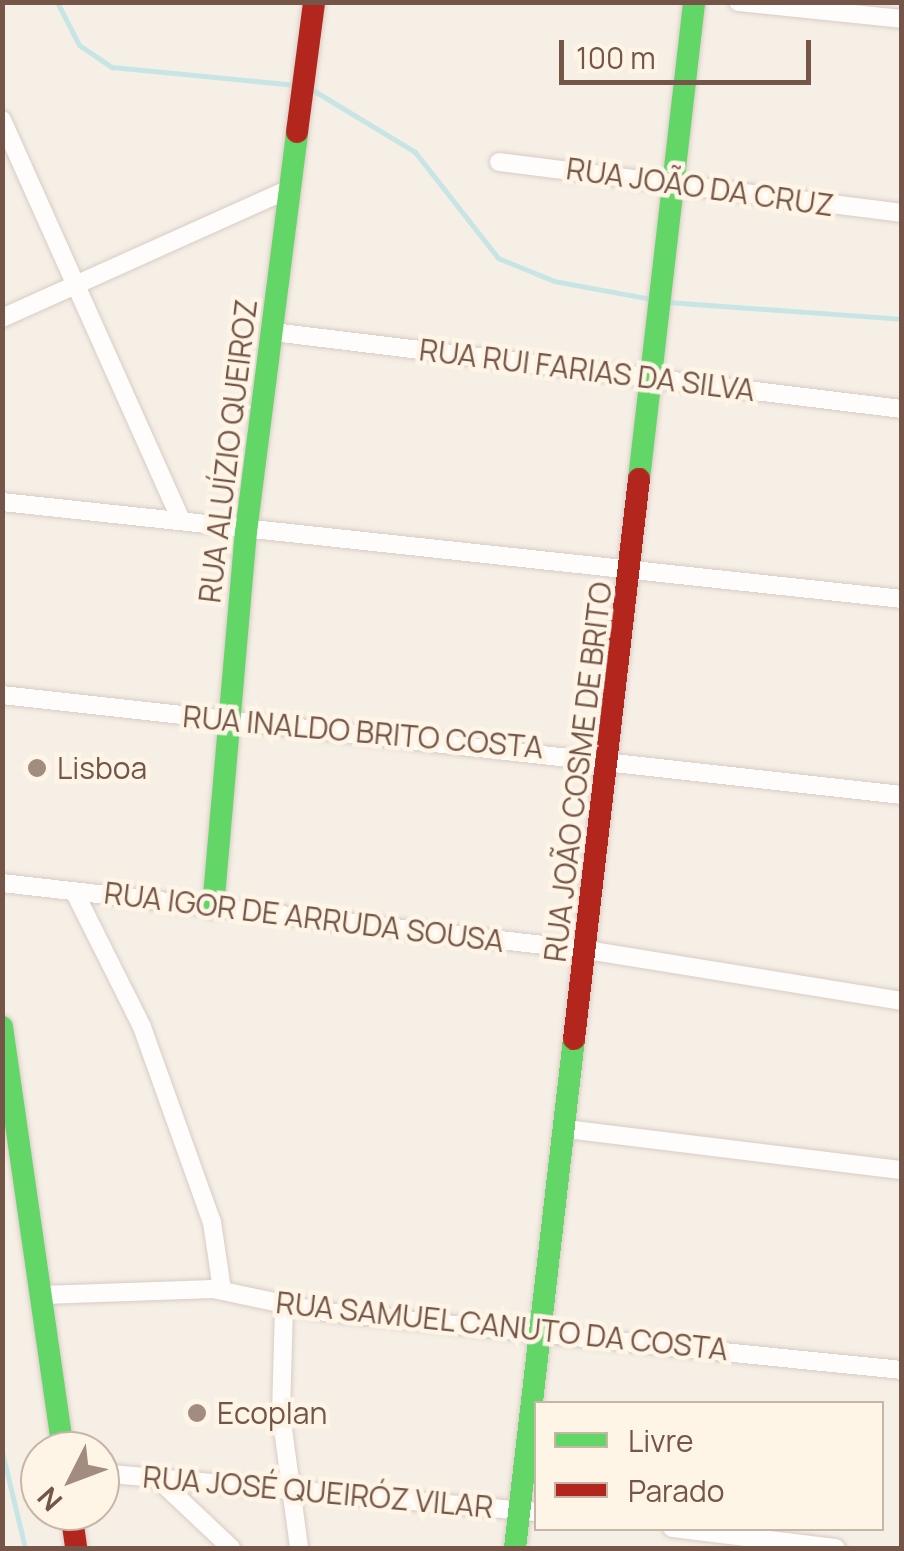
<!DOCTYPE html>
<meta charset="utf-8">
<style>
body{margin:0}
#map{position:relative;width:904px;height:1551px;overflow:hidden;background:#f6efe6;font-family:Manrope,sans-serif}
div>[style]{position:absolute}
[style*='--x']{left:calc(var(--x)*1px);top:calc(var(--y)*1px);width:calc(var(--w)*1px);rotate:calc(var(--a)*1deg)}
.stream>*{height:5px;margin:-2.5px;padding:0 2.5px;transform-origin:2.5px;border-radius:2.5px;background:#c8e5e6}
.roads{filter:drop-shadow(0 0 2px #d7ccc5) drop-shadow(0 0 2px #d7ccc5)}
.street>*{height:18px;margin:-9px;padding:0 9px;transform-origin:9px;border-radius:9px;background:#fefdfb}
.fast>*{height:22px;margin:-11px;padding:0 11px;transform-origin:11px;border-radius:11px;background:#63d668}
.jam>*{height:22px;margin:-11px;padding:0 11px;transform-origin:11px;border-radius:11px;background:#b3261e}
.dots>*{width:28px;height:28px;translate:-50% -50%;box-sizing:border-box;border:5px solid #fff5e7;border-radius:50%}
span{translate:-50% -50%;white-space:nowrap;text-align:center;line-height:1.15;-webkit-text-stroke:9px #fff5e7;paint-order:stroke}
.street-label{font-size:30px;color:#745547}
.poi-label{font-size:30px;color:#745547}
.left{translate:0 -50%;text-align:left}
.frame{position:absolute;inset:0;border:5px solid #745547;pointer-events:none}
.legend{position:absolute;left:534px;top:1401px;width:350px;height:130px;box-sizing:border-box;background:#fff5e7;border:2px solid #c7b5a7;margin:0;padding:12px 18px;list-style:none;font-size:30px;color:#745547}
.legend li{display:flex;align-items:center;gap:20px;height:50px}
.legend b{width:50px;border:2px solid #c7b5a7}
.north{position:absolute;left:20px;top:1431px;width:100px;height:100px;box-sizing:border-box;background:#fff5e7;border:2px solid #c7b5a7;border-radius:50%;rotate:228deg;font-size:28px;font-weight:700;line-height:40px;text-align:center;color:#745547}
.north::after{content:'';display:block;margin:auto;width:35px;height:45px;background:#a28b7f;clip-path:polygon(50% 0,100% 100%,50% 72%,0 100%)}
.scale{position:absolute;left:559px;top:40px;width:252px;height:45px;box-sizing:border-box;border:5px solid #745547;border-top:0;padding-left:12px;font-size:30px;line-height:35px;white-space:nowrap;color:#745547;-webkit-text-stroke:8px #fff5e7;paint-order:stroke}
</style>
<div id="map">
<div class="stream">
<div style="--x:57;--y:2;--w:48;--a:62.9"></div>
<div style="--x:79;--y:45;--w:40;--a:34"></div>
<div style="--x:112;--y:67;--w:184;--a:5.6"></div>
<div style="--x:311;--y:89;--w:122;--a:31.2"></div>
<div style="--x:415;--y:152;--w:135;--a:51.9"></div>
<div style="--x:498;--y:258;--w:61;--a:22.3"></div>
<div style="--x:554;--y:281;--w:94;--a:10.5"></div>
<div style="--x:667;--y:302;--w:236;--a:4.1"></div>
<div style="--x:2;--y:1452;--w:99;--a:76.5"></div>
</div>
<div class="roads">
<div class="street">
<div style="--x:738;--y:2;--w:165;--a:5.9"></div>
<div style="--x:2;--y:120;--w:439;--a:65.9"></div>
<div style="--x:499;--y:162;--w:406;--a:7.2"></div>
<div style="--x:2;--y:318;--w:315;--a:-24.2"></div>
<div style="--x:273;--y:332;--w:634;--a:6.98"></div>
<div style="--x:2;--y:502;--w:905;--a:6.15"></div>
<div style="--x:2;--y:695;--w:906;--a:6.34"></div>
<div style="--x:2;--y:883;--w:589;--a:6.53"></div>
<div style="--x:587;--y:950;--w:319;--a:9.2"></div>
<div style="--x:74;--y:891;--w:152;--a:63.4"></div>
<div style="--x:142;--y:1027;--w:207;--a:70.3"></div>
<div style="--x:212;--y:1222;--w:69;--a:81.6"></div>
<div style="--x:566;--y:1129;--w:338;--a:7"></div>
<div style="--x:43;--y:1295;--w:170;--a:-2"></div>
<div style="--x:213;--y:1289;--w:106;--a:11.9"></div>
<div style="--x:317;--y:1311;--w:588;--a:5.76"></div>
<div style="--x:284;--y:1306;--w:108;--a:91.6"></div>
<div style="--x:281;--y:1414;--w:135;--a:82.3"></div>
<div style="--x:100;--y:1473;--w:438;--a:5.1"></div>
<div style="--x:157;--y:1478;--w:102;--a:43.4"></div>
<div style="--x:672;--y:1528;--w:165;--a:7"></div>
</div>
<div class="fast">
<div style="--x:639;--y:479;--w:480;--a:-83.4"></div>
<div style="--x:213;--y:908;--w:377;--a:-85"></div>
<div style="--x:246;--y:532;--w:403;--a:-82.7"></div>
<div style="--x:2;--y:1027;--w:428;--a:81.8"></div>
<div style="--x:515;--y:1548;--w:512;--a:-83.39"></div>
</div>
<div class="jam">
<div style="--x:297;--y:132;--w:131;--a:-82.5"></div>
<div style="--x:574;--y:1039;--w:564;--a:-83.38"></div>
<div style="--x:71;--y:1511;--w:37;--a:82"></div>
</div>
</div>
<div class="dots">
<div style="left:37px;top:768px;background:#a28b7f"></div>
<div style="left:197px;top:1413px;background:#a28b7f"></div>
</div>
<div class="street-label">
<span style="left:700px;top:187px;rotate:8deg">RUA JOÃO DA CRUZ</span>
<span style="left:587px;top:370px;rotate:7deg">RUA RUI FARIAS DA SILVA</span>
<span style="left:228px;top:451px;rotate:-83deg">RUA ALUÍZIO QUEIROZ</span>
<span style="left:363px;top:732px;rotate:5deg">RUA INALDO BRITO COSTA</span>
<span style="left:578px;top:772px;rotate:-83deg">RUA JOÃO COSME DE BRITO</span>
<span style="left:304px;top:917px;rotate:7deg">RUA IGOR DE ARRUDA SOUSA</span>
<span style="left:502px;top:1326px;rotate:6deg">RUA SAMUEL CANUTO DA COSTA</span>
<span style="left:318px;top:1492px;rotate:5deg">RUA JOSÉ QUEIRÓZ VILAR</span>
</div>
<div class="poi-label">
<span class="left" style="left:57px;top:768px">Lisboa</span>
<span class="left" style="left:217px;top:1413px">Ecoplan</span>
</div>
<div class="frame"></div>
<ul class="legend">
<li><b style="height:12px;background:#63d668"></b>Livre</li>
<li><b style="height:12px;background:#b3261e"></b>Parado</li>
</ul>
<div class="north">N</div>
<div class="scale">100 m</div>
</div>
